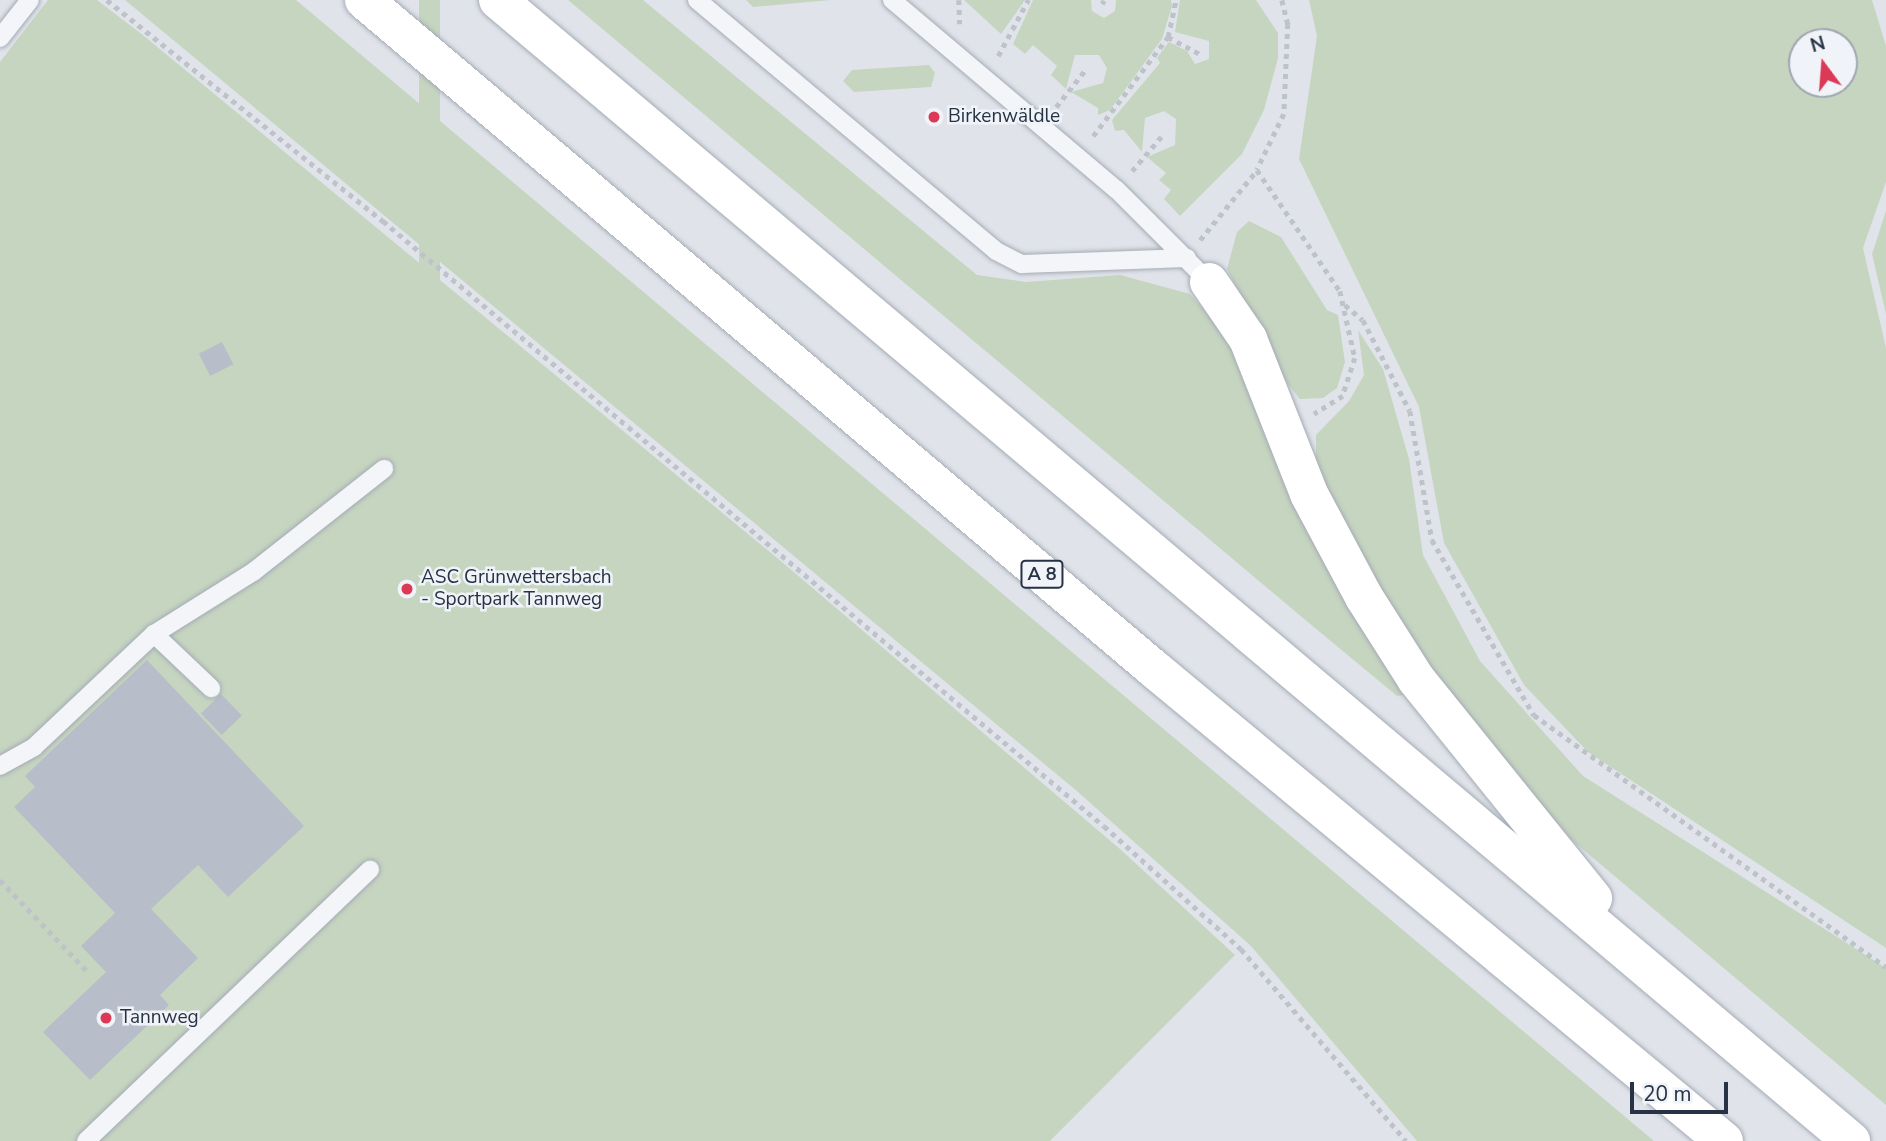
<!DOCTYPE html>
<meta charset="utf-8">
<style>
body{margin:0}
#map{position:relative;width:1886px;height:1141px;overflow:hidden;background:#e0e4ea;font-family:"Nunito Sans",sans-serif}
div>[style]{position:absolute}
[style*='--x']{left:calc(var(--x)*1px);top:calc(var(--y)*1px);width:calc(var(--w)*1px);rotate:calc(var(--a)*1deg)}
.green>*{inset:0;background:#c6d5c0;transform-origin:0 0}
.building>*{inset:0;background:#b7bdc9;transform-origin:0 0}
.path>*{height:4.5px;margin-top:-2.25px;transform-origin:0;background:repeating-linear-gradient(90deg,#bec2c9 0 5px,transparent 0 10px)}
.roads{filter:drop-shadow(0 0 2px #a5abb5) drop-shadow(0 0 2px #a5abb5)}
.lane>*{height:18px;margin:-9px;padding:0 9px;transform-origin:9px;border-radius:9px;background:#f3f5f8}
.highway>*{height:38px;margin:-19px;padding:0 19px;transform-origin:19px;border-radius:19px;background:#fff}
.dots>*{width:19px;height:19px;translate:-50% -50%;box-sizing:border-box;border:4px solid #f0f3f8;border-radius:50%}
span{translate:-50% -50%;white-space:nowrap;text-align:center;line-height:1.15;-webkit-text-stroke:5px #f0f3f8;paint-order:stroke}
.shield-label span{padding:2px 5px;background:#f0f3f8;border:2px solid;border-radius:5px;-webkit-text-stroke-width:0}
.shield-label{font-size:18px;color:#273244;font-weight:700}
.poi-label{font-size:19px;color:#273244}
.left{translate:0 -50%;text-align:left}
.north{position:absolute;left:1788px;top:28px;width:70px;height:70px;box-sizing:border-box;background:#f0f3f8;border:2px solid #a0a6b0;border-radius:50%;rotate:344deg;font-size:19px;font-weight:700;line-height:28px;text-align:center;color:#273244}
.north::after{content:'';display:block;margin:auto;width:24px;height:32px;background:#db3955;clip-path:polygon(50% 0,100% 100%,50% 72%,0 100%)}
.scale{position:absolute;left:1630px;top:1082px;width:98px;height:32px;box-sizing:border-box;border:4px solid #273244;border-top:0;padding-left:9px;font-size:21px;line-height:24px;white-space:nowrap;color:#273244;-webkit-text-stroke:5px #f0f3f8;paint-order:stroke}
</style>
<div id="map">
<div class="green">
<div style="clip-path:polygon(48px 0,97px 0,144px 36px,782px 562px,1120px 849px,1235px 955px,1050px 1141px,0 1141px,0 62px)"></div>
<div style="clip-path:polygon(125px 0,296px 0,1654px 1141px,1417px 1141px,1251px 946px,1078px 792px)"></div>
<div style="left:419px;top:0;width:21px;height:1772px"></div>
<div style="clip-path:polygon(568px 0,643px 0,977px 275px,1026px 282px,1120px 275px,1190px 294px,1230px 340px,1405px 695px,1397px 696px,1303px 618px)"></div>
<div style="clip-path:polygon(746px 0,831px 0,753px 7px)"></div>
<div style="clip-path:polygon(964px 0,1025px 0,1001px 34px)"></div>
<div style="clip-path:polygon(1033px 0,1091px 0,1092px 11px,1104px 18px,1115px 11px,1116px 0,1171px 0,1172px 6px,1162px 39px,1110px 110px,1098px 115px,1098px 108px,1071px 92px,1103px 83px,1107px 68px,1099px 55px,1075px 55px,1066px 89px,1051px 75px,1057px 66px,1033px 45px,1025px 54px,1013px 44px)"></div>
<div style="clip-path:polygon(1180px 0,1256px 0,1278px 33px,1278px 58px,1264px 110px,1242px 154px,1180px 216px,1164px 199px,1171px 190px,1159px 180px,1166px 173px,1147px 157px,1175px 145px,1176px 119px,1164px 111px,1145px 118px,1142px 152px,1124px 130px,1115px 131px,1112px 120px,1160px 63px,1157px 58px,1169px 42px,1187px 51px,1195px 64px,1209px 59px,1209px 41px,1175px 32px)"></div>
<div style="clip-path:polygon(evenodd,1309px 0,1872px 0,1886px 46px,1886px 182px,1863px 248px,1886px 348px,1886px 948px,1588px 752px,1524px 685px,1444px 543px,1419px 407px,1299px 159px,1317px 36px,1309px 0,1844px 42px,1844px 84px,1802px 84px,1802px 42px,1844px 42px)"></div>
<div style="clip-path:polygon(929px 65px,935px 73px,931px 87px,854px 92px,843px 81px,852px 70px)"></div>
<div style="clip-path:polygon(1886px 211px,1886px 314px,1872px 254px)"></div>
<div style="clip-path:polygon(1249px 221px,1281px 237px,1327px 310px,1338px 315px,1345px 362px,1337px 388px,1323px 398px,1300px 399px,1287px 383px,1227px 269px,1237px 232px)"></div>
<div style="clip-path:polygon(1358px 330px,1383px 369px,1409px 459px,1423px 555px,1480px 661px,1583px 776px,1886px 968px,1886px 1105px,1567px 836px,1476px 739px,1354px 549px,1316px 465px,1316px 435px,1349px 401px,1364px 375px)"></div>
</div>
<div class="building">
<div style="left:222px;top:342px;width:25px;height:26px;rotate:63deg"></div>
<div style="clip-path:polygon(147px 660px,304px 826px,228px 897px,198px 865px,151px 909px,198px 958px,160px 995px,169px 1005px,90px 1080px,43px 1032px,106px 972px,81px 946px,115px 913px,14px 807px,35px 787px,25px 776px)"></div>
<div style="left:221px;top:694px;width:30px;height:28px;rotate:46deg"></div>
</div>
<div class="path">
<div style="--x:107;--y:0;--w:354;--a:38.7"></div>
<div style="--x:383;--y:221;--w:941;--a:40"></div>
<div style="--x:1104;--y:826;--w:184;--a:41.9"></div>
<div style="--x:1241;--y:949;--w:253;--a:49.3"></div>
<div style="--x:959;--y:0;--w:24;--a:88"></div>
<div style="--x:1282;--y:0;--w:25;--a:76"></div>
<div style="--x:1288;--y:24;--w:90;--a:92.5"></div>
<div style="--x:1284;--y:114;--w:62;--a:115.7"></div>
<div style="--x:1257;--y:170;--w:147;--a:55.6"></div>
<div style="--x:1340;--y:291;--w:69;--a:77.4"></div>
<div style="--x:1355;--y:358;--w:40;--a:108"></div>
<div style="--x:1343;--y:396;--w:34;--a:148"></div>
<div style="--x:1102;--y:4;--w:4;--a:-63"></div>
<div style="--x:1168;--y:37;--w:36;--a:28"></div>
<div style="--x:998;--y:56;--w:64;--a:-61.8"></div>
<div style="--x:1056;--y:107;--w:48;--a:-51.7"></div>
<div style="--x:1093;--y:136;--w:124;--a:-52.9"></div>
<div style="--x:1168;--y:37;--w:38;--a:-78"></div>
<div style="--x:1132;--y:171;--w:45;--a:-49.5"></div>
<div style="--x:1200;--y:240;--w:90;--a:-50.8"></div>
<div style="--x:1345;--y:305;--w:23;--a:40"></div>
<div style="--x:1363;--y:320;--w:102;--a:62.7"></div>
<div style="--x:1410;--y:411;--w:131;--a:80.3"></div>
<div style="--x:1432;--y:540;--w:203;--a:59.8"></div>
<div style="--x:1534;--y:715;--w:433;--a:35.6"></div>
<div style="--x:0;--y:880;--w:127;--a:46.3"></div>
</div>
<div class="roads">
<div class="lane">
<div style="--x:697;--y:0;--w:390;--a:40"></div>
<div style="--x:996;--y:251;--w:29;--a:27"></div>
<div style="--x:1022;--y:264;--w:165;--a:-2.1"></div>
<div style="--x:892;--y:0;--w:294;--a:40.2"></div>
<div style="--x:1117;--y:190;--w:130;--a:45"></div>
<div style="--x:0;--y:38;--w:48;--a:-51.7"></div>
<div style="--x:154;--y:634;--w:79;--a:43.5"></div>
<div style="--x:0;--y:766;--w:39;--a:-29"></div>
<div style="--x:34;--y:747;--w:165;--a:-43.3"></div>
<div style="--x:154;--y:634;--w:117;--a:-32.1"></div>
<div style="--x:253;--y:572;--w:167;--a:-38.2"></div>
<div style="--x:86;--y:1141;--w:393;--a:-43.7"></div>
</div>
<div class="highway">
<div style="--x:364;--y:0;--w:1035;--a:40.26"></div>
<div style="--x:1154;--y:669;--w:740;--a:39.63"></div>
<div style="--x:498;--y:0;--w:1770;--a:40.14"></div>
<div style="--x:1209;--y:282;--w:69;--a:55.6"></div>
<div style="--x:1248;--y:339;--w:167;--a:68.5"></div>
<div style="--x:1309;--y:494;--w:117;--a:61.9"></div>
<div style="--x:1364;--y:597;--w:97;--a:57.6"></div>
<div style="--x:1416;--y:679;--w:282;--a:51.1"></div>
</div>
</div>
<div class="dots">
<div style="left:934px;top:117px;background:#db3955"></div>
<div style="left:407px;top:589px;background:#db3955"></div>
<div style="left:106px;top:1018px;background:#db3955"></div>
</div>
<div class="shield-label">
<span style="left:1042px;top:574px">A 8</span>
</div>
<div class="poi-label">
<span class="left" style="left:948px;top:117px">Birkenwäldle</span>
<span class="left" style="left:421px;top:589px">ASC Grünwettersbach<br>- Sportpark Tannweg</span>
<span class="left" style="left:120px;top:1018px">Tannweg</span>
</div>
<div class="north">N</div>
<div class="scale">20 m</div>
</div>
